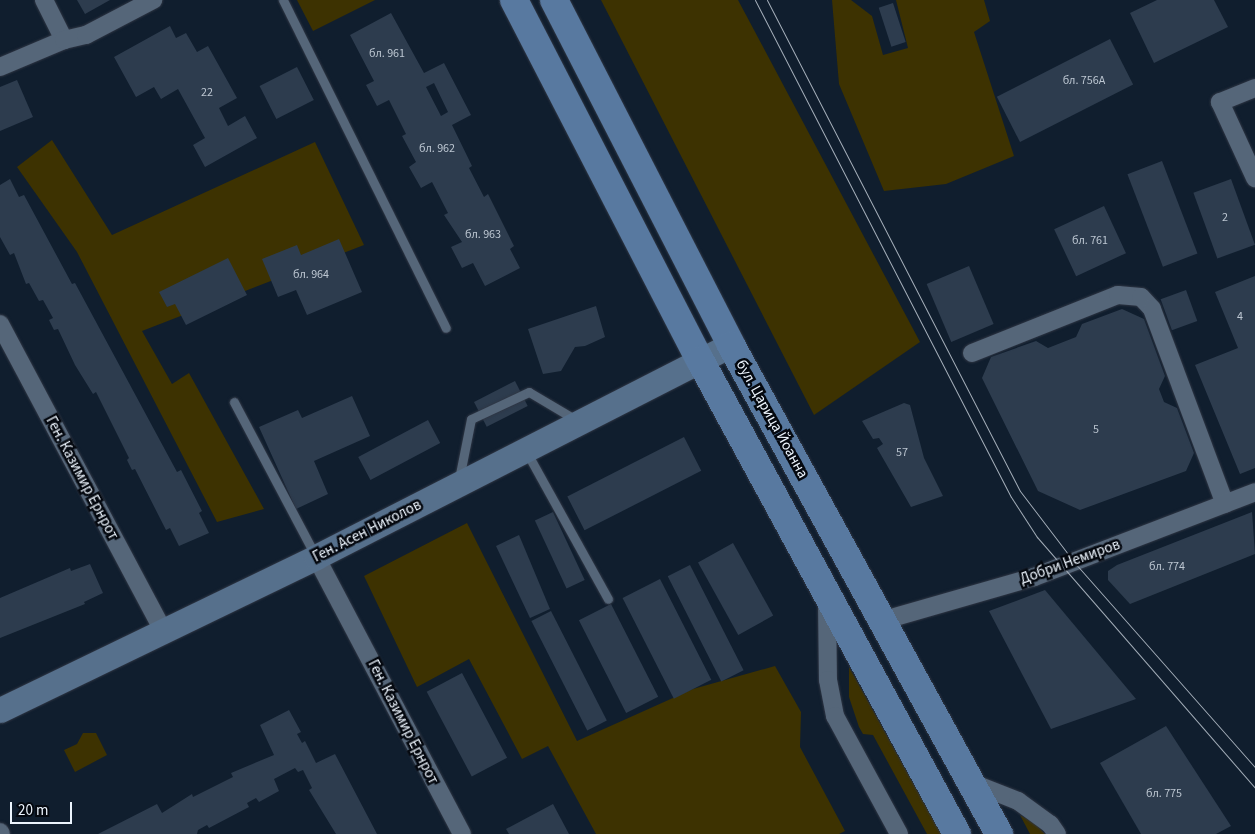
<!DOCTYPE html>
<meta charset="utf-8">
<style>
body{margin:0}
#map{position:relative;width:1255px;height:834px;overflow:hidden;background:#101e2e;font-family:"Source Sans 3",sans-serif}
div>[style]{position:absolute}
[style*='--x']{left:calc(var(--x)*1px);top:calc(var(--y)*1px);width:calc(var(--w)*1px);rotate:calc(var(--a)*1deg)}
.green>*{inset:0;background:#3d3201}
.building>*{inset:0;background:#2d3c4e;transform-origin:0 0}
.roads{filter:drop-shadow(0 0 1px #2f3644) drop-shadow(0 0 1px #2f3644)}
.lane>*{height:9px;margin:-4.5px;padding:0 4.5px;transform-origin:4.5px;border-radius:4.5px;background:#556679}
.street>*{height:18px;margin:-9px;padding:0 9px;transform-origin:9px;border-radius:9px;background:#556679}
.secondary>*{height:25px;margin:-12.5px;padding:0 12.5px;transform-origin:12.5px;border-radius:12.5px;background:#56708c}
.primary>*{height:28px;margin:-14px;padding:0 14px;transform-origin:14px;border-radius:14px;background:#5879a0}
.tram>*{height:1px;margin:-0.5px;padding:0 0.5px;transform-origin:0.5px;border-radius:0.5px;background:#a4aeb9}
span{translate:-50% -50%;white-space:nowrap;text-align:center;line-height:1.15;-webkit-text-stroke:5px #04080f;paint-order:stroke}
.number-label{font-size:12px;color:#bcc6d1}
.number-label span{-webkit-text-stroke-width:0}
.street-label{font-size:15px;color:#ecf4fd}
.scale{position:absolute;left:10px;top:802px;width:62px;height:22px;box-sizing:border-box;border:2px solid #ecf4fd;border-top:0;padding-left:6px;font-size:15px;line-height:18px;white-space:nowrap;color:#ecf4fd;-webkit-text-stroke:4px #04080f;paint-order:stroke}
</style>
<div id="map">
<div class="green">
<div style="clip-path:polygon(297px 0,375px 0,313px 31px)"></div>
<div style="clip-path:polygon(601px 0,738px 0,920px 342px,814px 415px)"></div>
<div style="clip-path:polygon(832px 0,851px 0,872px 16px,883px 55px,908px 48px,896px 0,984px 0,990px 21px,974px 32px,1014px 156px,946px 184px,884px 191px,839px 84px)"></div>
<div style="clip-path:polygon(52px 140px,112px 235px,315px 142px,364px 245px,142px 331px,172px 384px,189px 373px,264px 509px,217px 522px,77px 252px,17px 167px)"></div>
<div style="clip-path:polygon(467px 523px,577px 741px,693px 689px,775px 666px,801px 712px,800px 747px,845px 831px,839px 834px,596px 834px,548px 746px,522px 759px,469px 659px,417px 687px,364px 576px)"></div>
<div style="clip-path:polygon(849px 667px,941px 834px,927px 834px,873px 735px,863px 734px,859px 727px,849px 697px)"></div>
<div style="clip-path:polygon(83px 733px,96px 733px,107px 755px,75px 772px,64px 750px,77px 744px)"></div>
<div style="clip-path:polygon(1020px 815px,1034px 823px,1045px 834px,1030px 834px)"></div>
</div>
<div class="building">
<div style="clip-path:polygon(77px 0,110px 0,85px 14px)"></div>
<div style="clip-path:polygon(1157px 0,1214px 0,1228px 27px,1154px 63px,1130px 13px)"></div>
<div style="left:893px;top:3px;width:41px;height:15px;rotate:72deg"></div>
<div style="clip-path:polygon(evenodd,391px 13px,424px 73px,444px 63px,471px 115px,452px 125px,472px 166px,469px 168px,484px 197px,488px 194px,514px 246px,510px 249px,520px 268px,485px 286px,473px 263px,462px 268px,451px 247px,462px 242px,444px 215px,448px 213px,432px 182px,421px 188px,409px 167px,416px 162px,402px 136px,406px 134px,389px 100px,377px 106px,366px 85px,374px 81px,350px 35px,391px 13px,434px 83px,448px 112px,441px 116px,426px 87px,434px 83px)"></div>
<div style="clip-path:polygon(170px 26px,176px 38px,186px 33px,197px 52px,208px 46px,237px 98px,219px 108px,228px 126px,245px 116px,257px 138px,205px 167px,193px 145px,205px 138px,178px 89px,161px 99px,154px 87px,136px 97px,114px 57px)"></div>
<div style="left:1110px;top:39px;width:51px;height:127px;rotate:63deg"></div>
<div style="left:297px;top:67px;width:37px;height:42px;rotate:63deg"></div>
<div style="clip-path:polygon(17px 80px,33px 117px,0 131px,0 87px)"></div>
<div style="left:1162px;top:161px;width:99px;height:37px;rotate:69deg"></div>
<div style="clip-path:polygon(10px 179px,19px 197px,24px 195px,72px 284px,75px 283px,177px 472px,181px 470px,202px 511px,199px 513px,209px 533px,179px 546px,170px 528px,166px 530px,135px 469px,132px 470px,127px 460px,129px 458px,96px 392px,93px 394px,75px 365px,58px 329px,54px 330px,49px 320px,53px 318px,43px 300px,39px 301px,29px 283px,26px 284px,14px 253px,10px 255px,0 237px,0 185px)"></div>
<div style="left:1231px;top:179px;width:70px;height:40px;rotate:70deg"></div>
<div style="left:1104px;top:206px;width:52px;height:55px;rotate:65deg"></div>
<div style="clip-path:polygon(339px 239px,362px 292px,307px 315px,296px 290px,278px 297px,262px 259px,297px 245px,301px 255px)"></div>
<div style="clip-path:polygon(228px 258px,247px 295px,186px 325px,175px 304px,167px 307px,159px 292px)"></div>
<div style="left:969px;top:266px;width:63px;height:46px;rotate:67deg"></div>
<div style="clip-path:polygon(1255px 276px,1255px 468px,1240px 474px,1195px 365px,1238px 348px,1215px 292px)"></div>
<div style="left:1186px;top:290px;width:33px;height:27px;rotate:70deg"></div>
<div style="clip-path:polygon(596px 306px,605px 337px,585px 346px,575px 347px,561px 371px,543px 374px,528px 329px)"></div>
<div style="clip-path:polygon(1122px 309px,1144px 319px,1165px 376px,1159px 389px,1164px 402px,1177px 408px,1194px 453px,1186px 471px,1080px 510px,1038px 491px,982px 378px,991px 357px,1036px 341px,1048px 348px,1076px 337px,1082px 324px)"></div>
<div style="left:515px;top:381px;width:28px;height:46px;rotate:63deg"></div>
<div style="clip-path:polygon(352px 396px,370px 436px,314px 461px,328px 494px,296px 509px,259px 427px,298px 410px,302px 418px)"></div>
<div style="clip-path:polygon(904px 403px,910px 405px,924px 458px,943px 496px,911px 507px,877px 448px,883px 444px,879px 438px,873px 439px,862px 421px)"></div>
<div style="left:428px;top:420px;width:26px;height:79px;rotate:62deg"></div>
<div style="left:684px;top:437px;width:38px;height:131px;rotate:63deg"></div>
<div style="left:553px;top:512px;width:75px;height:20px;rotate:65deg"></div>
<div style="clip-path:polygon(1252px 512px,1255px 554px,1130px 604px,1108px 580px,1108px 571px,1117px 565px)"></div>
<div style="clip-path:polygon(519px 535px,550px 609px,530px 618px,496px 546px)"></div>
<div style="left:733px;top:543px;width:83px;height:40px;rotate:61deg"></div>
<div style="clip-path:polygon(90px 564px,103px 593px,84px 602px,85px 604px,0 638px,0 598px,70px 568px,71px 571px)"></div>
<div style="left:690px;top:565px;width:118px;height:25px;rotate:63deg"></div>
<div style="left:660px;top:579px;width:113px;height:42px;rotate:63deg"></div>
<div style="clip-path:polygon(1045px 590px,1136px 699px,1051px 729px,989px 611px)"></div>
<div style="left:611px;top:604px;width:104px;height:36px;rotate:63deg"></div>
<div style="left:551px;top:611px;width:123px;height:22px;rotate:63deg"></div>
<div style="left:462px;top:673px;width:96px;height:40px;rotate:62deg"></div>
<div style="clip-path:polygon(289px 710px,301px 732px,297px 734px,302px 743px,305px 741px,316px 763px,335px 754px,377px 834px,336px 834px,309px 790px,312px 788px,303px 770px,298px 772px,295px 768px,274px 779px,279px 791px,259px 802px,256px 798px,247px 803px,249px 807px,209px 828px,207px 825px,198px 830px,197px 834px,98px 834px,157px 804px,162px 813px,192px 794px,193px 797px,233px 777px,231px 773px,274px 755px,260px 725px)"></div>
<div style="clip-path:polygon(1166px 726px,1231px 826px,1216px 834px,1141px 834px,1100px 763px)"></div>
<div style="clip-path:polygon(553px 804px,569px 834px,509px 834px,506px 829px)"></div>
</div>
<div class="roads">
<div class="lane">
<div style="--x:283;--y:0;--w:366;--a:63.6"></div>
<div style="--x:234;--y:402;--w:175;--a:62.1"></div>
<div style="--x:526;--y:451;--w:169;--a:61"></div>
<div style="--x:459;--y:479;--w:61;--a:-78.7"></div>
<div style="--x:471;--y:419;--w:64;--a:-25"></div>
<div style="--x:529;--y:392;--w:57;--a:30.6"></div>
</div>
<div class="street">
<div style="--x:44;--y:0;--w:45;--a:63.4"></div>
<div style="--x:0;--y:67;--w:69;--a:-22.9"></div>
<div style="--x:64;--y:40;--w:23;--a:-13"></div>
<div style="--x:86;--y:35;--w:76;--a:-27.6"></div>
<div style="--x:1255;--y:88;--w:38;--a:158"></div>
<div style="--x:1220;--y:102;--w:84;--a:65.3"></div>
<div style="--x:0;--y:324;--w:349;--a:62"></div>
<div style="--x:972;--y:353;--w:157;--a:-21.7"></div>
<div style="--x:1118;--y:295;--w:23;--a:5"></div>
<div style="--x:1141;--y:297;--w:16;--a:47"></div>
<div style="--x:1152;--y:309;--w:208;--a:69.5"></div>
<div style="--x:316;--y:557;--w:313;--a:62.2"></div>
<div style="--x:827;--y:601;--w:79;--a:89.3"></div>
<div style="--x:828;--y:680;--w:37;--a:79"></div>
<div style="--x:835;--y:716;--w:134;--a:61.5"></div>
<div style="--x:881;--y:621;--w:159;--a:-16"></div>
<div style="--x:1034;--y:577;--w:237;--a:-21"></div>
<div style="--x:970;--y:782;--w:52;--a:21.6"></div>
<div style="--x:1018;--y:801;--w:39;--a:36"></div>
<div style="--x:1050;--y:824;--w:12;--a:55"></div>
<div style="--x:0;--y:832;--w:2;--a:63"></div>
</div>
<div class="secondary">
<div style="--x:0;--y:710;--w:351;--a:-25.8"></div>
<div style="--x:316;--y:557;--w:466;--a:-27.1"></div>
</div>
<div class="primary">
<div style="--x:514;--y:0;--w:405;--a:62.7"></div>
<div style="--x:700;--y:360;--w:539;--a:61.53"></div>
<div style="--x:554;--y:0;--w:388;--a:62.8"></div>
<div style="--x:731;--y:345;--w:558;--a:61.27"></div>
</div>
</div>
<div class="tram">
<div style="--x:755;--y:0;--w:559;--a:62.75"></div>
<div style="--x:1011;--y:497;--w:48;--a:57"></div>
<div style="--x:1037;--y:537;--w:332;--a:49"></div>
<div style="--x:767;--y:0;--w:552;--a:62.74"></div>
<div style="--x:1020;--y:491;--w:89;--a:52.7"></div>
<div style="--x:1074;--y:562;--w:273;--a:48.6"></div>
</div>
<div class="number-label">
<span style="left:387px;top:54px">бл. 961</span>
<span style="left:1084px;top:81px">бл. 756А</span>
<span style="left:207px;top:93px">22</span>
<span style="left:437px;top:149px">бл. 962</span>
<span style="left:1225px;top:218px">2</span>
<span style="left:483px;top:235px">бл. 963</span>
<span style="left:1090px;top:241px">бл. 761</span>
<span style="left:311px;top:275px">бл. 964</span>
<span style="left:1240px;top:317px">4</span>
<span style="left:1096px;top:430px">5</span>
<span style="left:902px;top:453px">57</span>
<span style="left:1167px;top:567px">бл. 774</span>
<span style="left:1164px;top:794px">бл. 775</span>
</div>
<div class="street-label">
<span style="left:772px;top:419px;rotate:61deg">бул. Царица Йоанна</span>
<span style="left:82px;top:478px;rotate:62deg">Ген. Казимир Ернрот</span>
<span style="left:367px;top:531px;rotate:-27deg">Ген. Асен Николов</span>
<span style="left:1070px;top:562px;rotate:-20deg">Добри Немиров</span>
<span style="left:403px;top:722px;rotate:63deg">Ген. Казимир Ернрот</span>
</div>
<div class="scale">20 m</div>
</div>
